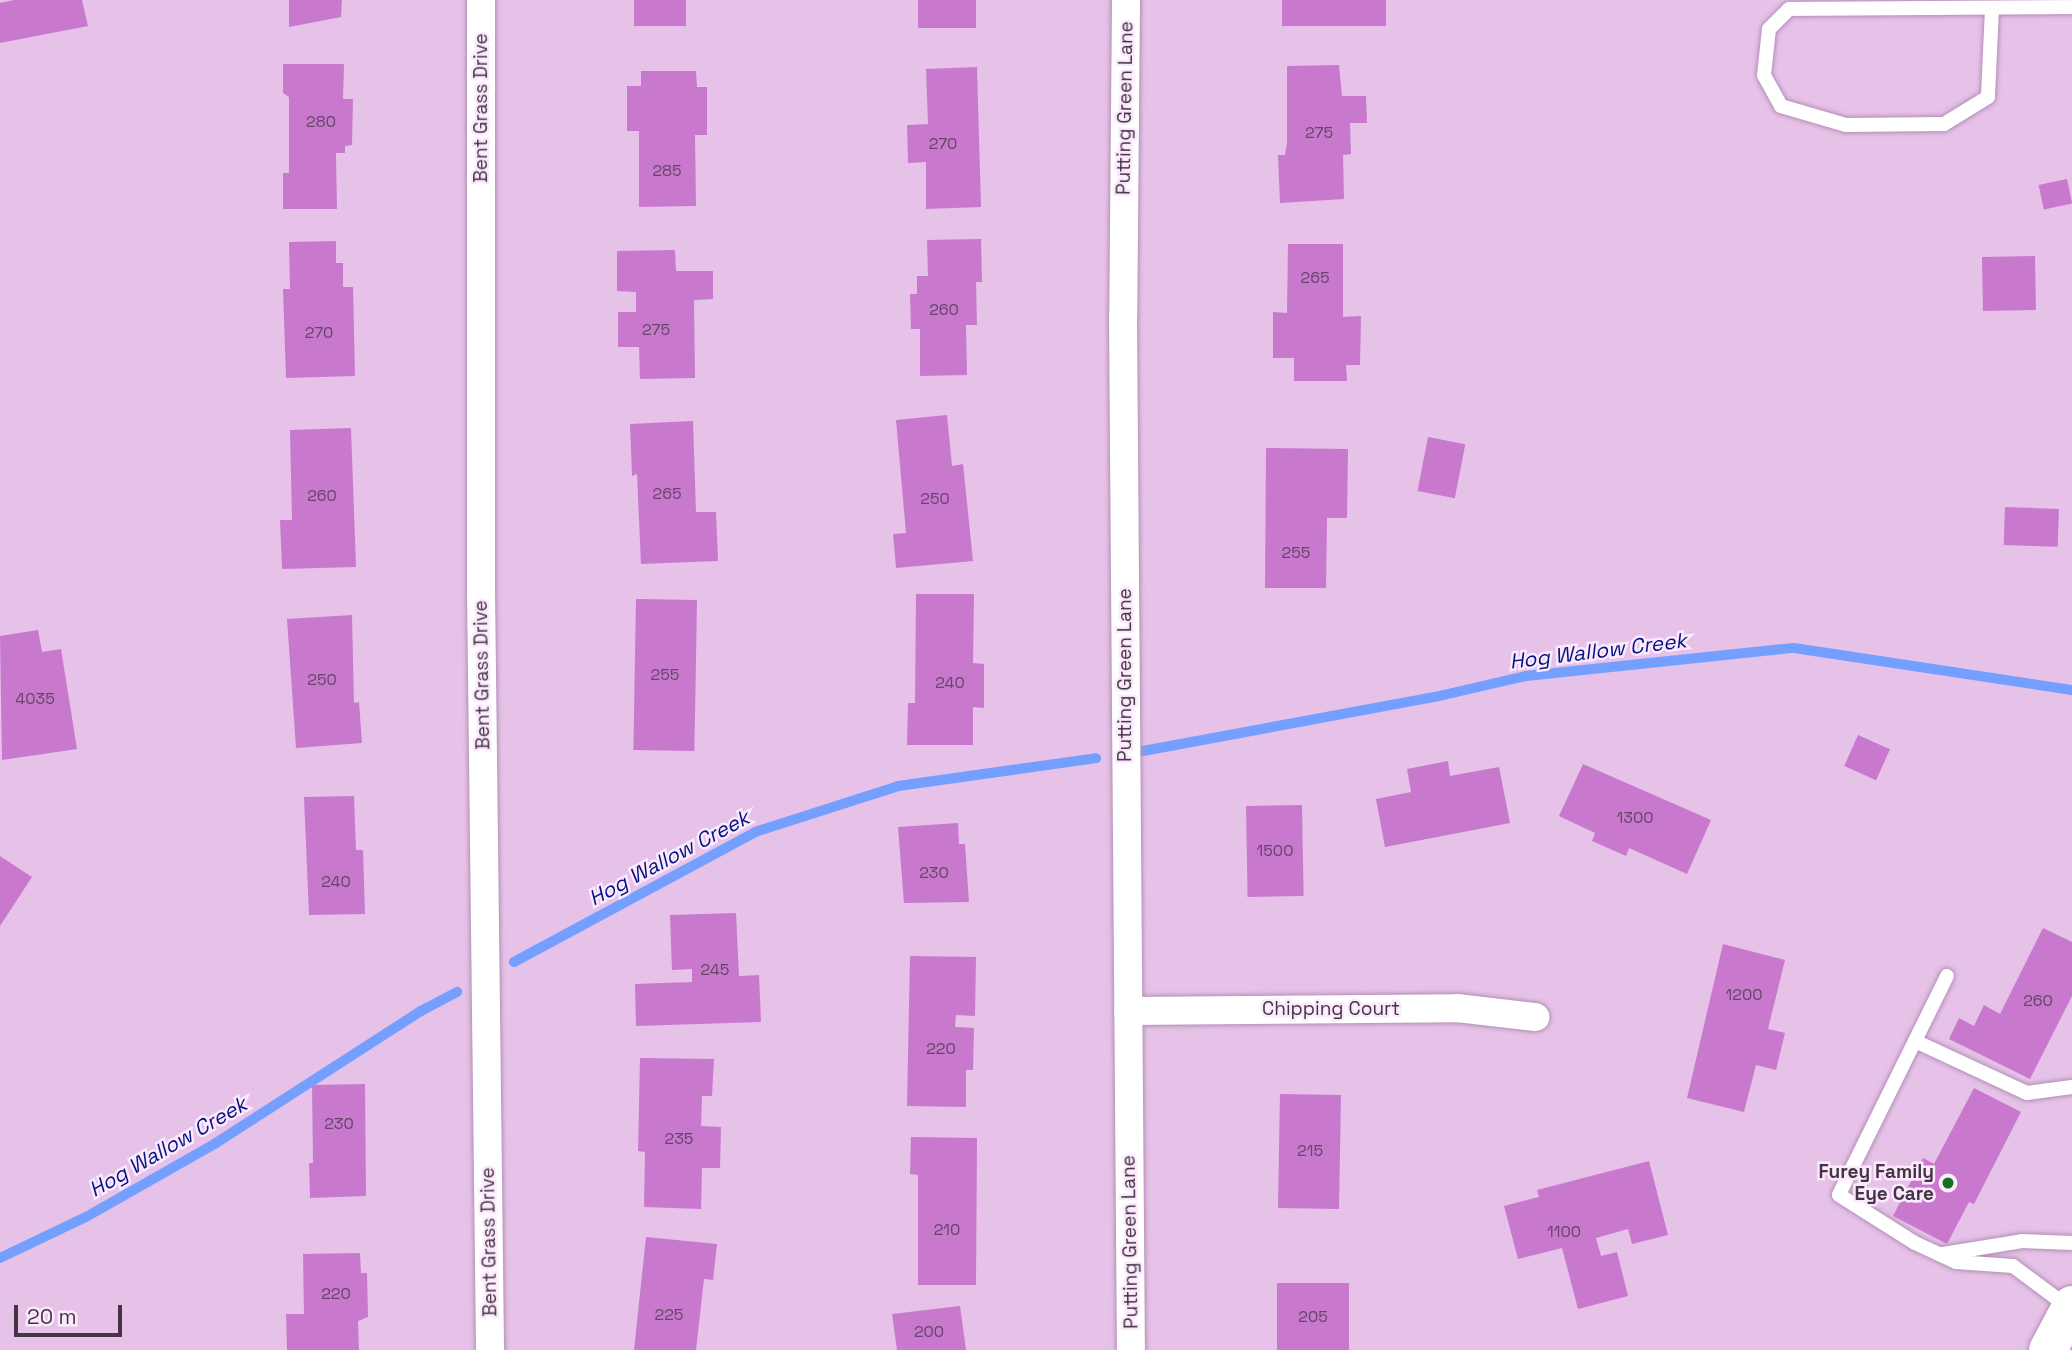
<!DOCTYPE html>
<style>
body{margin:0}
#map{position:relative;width:2072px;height:1350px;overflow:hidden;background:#e6c1e8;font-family:"Space Grotesk",sans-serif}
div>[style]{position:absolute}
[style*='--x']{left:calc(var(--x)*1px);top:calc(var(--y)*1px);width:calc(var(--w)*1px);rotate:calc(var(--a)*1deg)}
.stream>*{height:10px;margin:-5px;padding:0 5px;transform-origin:5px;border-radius:5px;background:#759fff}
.building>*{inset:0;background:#c879ce;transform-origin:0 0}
.roads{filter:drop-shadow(0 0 2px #b390b5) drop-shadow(0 0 2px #b390b5)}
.lane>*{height:14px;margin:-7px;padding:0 7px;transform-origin:7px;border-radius:7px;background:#fff}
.street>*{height:28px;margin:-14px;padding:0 14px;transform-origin:14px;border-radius:14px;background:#fff}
.primary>*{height:38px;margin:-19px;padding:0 19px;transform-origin:19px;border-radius:19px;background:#fff}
.dots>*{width:19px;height:19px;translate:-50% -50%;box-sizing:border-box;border:4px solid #fce9fd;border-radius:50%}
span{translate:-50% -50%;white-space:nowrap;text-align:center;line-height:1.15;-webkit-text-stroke:5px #fce9fd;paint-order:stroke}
.number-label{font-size:16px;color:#654667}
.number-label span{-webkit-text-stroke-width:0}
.street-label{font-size:19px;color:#443545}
.poi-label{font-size:19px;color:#443545;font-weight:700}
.right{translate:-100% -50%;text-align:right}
.water-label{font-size:21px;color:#031483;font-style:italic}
.scale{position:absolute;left:14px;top:1305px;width:108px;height:32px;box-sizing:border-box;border:4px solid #443545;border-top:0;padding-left:9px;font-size:21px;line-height:24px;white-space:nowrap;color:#443545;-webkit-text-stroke:5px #fce9fd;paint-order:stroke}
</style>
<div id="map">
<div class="stream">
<div style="--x:1132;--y:753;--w:308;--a:-10.5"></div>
<div style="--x:1435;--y:697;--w:93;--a:-13"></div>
<div style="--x:1526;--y:676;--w:269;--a:-6"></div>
<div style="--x:1794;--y:648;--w:281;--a:8.6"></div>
<div style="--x:514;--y:962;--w:274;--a:-28.3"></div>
<div style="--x:755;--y:832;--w:150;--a:-17.8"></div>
<div style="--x:898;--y:786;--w:200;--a:-8"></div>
<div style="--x:0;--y:1258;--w:95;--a:-25.5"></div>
<div style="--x:86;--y:1217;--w:150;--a:-29.6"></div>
<div style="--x:216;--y:1143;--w:244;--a:-32.8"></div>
<div style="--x:421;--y:1011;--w:41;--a:-27.8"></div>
</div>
<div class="building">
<div style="clip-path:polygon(14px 0,82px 0,88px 26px,0 43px,0 3px)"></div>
<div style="clip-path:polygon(289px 0,342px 0,341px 17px,289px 27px)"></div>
<div style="left:634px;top:0;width:52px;height:26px"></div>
<div style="left:918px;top:0;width:58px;height:28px"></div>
<div style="left:1282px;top:0;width:104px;height:26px"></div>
<div style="clip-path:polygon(283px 64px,344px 64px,343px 99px,353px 99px,352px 145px,345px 146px,345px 153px,336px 153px,337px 209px,283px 209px,283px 173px,289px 173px,289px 97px,283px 93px)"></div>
<div style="clip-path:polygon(1339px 65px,1342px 96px,1366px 96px,1367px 123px,1350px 123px,1351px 154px,1343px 155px,1344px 199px,1280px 203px,1278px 155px,1285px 155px,1287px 143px,1287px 66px)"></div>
<div style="clip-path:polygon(977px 67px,981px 207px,926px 209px,926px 162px,908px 163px,907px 125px,928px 124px,926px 69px)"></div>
<div style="clip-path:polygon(641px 71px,696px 71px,697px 87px,707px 87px,707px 135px,695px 135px,696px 206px,639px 207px,639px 131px,627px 131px,627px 86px,641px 86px)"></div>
<div style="left:2067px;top:179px;width:25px;height:29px;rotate:78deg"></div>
<div style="clip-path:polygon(981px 239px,982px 282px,976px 282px,977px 325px,966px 325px,967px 375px,920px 376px,920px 329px,911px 329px,910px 294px,917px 294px,917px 276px,928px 276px,927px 240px)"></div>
<div style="clip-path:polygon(336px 241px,336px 263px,343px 263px,343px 287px,353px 287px,355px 376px,286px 378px,283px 289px,290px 289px,289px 242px)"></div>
<div style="clip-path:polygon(1288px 244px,1343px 244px,1343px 317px,1361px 316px,1360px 365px,1346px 365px,1347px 381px,1294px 381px,1294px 358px,1273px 358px,1273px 312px,1287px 313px)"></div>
<div style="clip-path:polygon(675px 250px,676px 271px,713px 271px,713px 299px,694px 300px,695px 378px,640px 379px,639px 347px,618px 347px,618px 312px,636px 312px,636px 292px,617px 291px,617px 251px)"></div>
<div style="left:2035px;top:256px;width:54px;height:53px;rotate:89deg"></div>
<div style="clip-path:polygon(947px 415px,952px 466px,963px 464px,973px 561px,896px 568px,893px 534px,906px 533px,896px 420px)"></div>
<div style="clip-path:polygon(693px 421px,696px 512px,716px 512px,718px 561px,641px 564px,637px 474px,632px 476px,630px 424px)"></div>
<div style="clip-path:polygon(351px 428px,356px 567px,282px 569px,280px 520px,292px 520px,290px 430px)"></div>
<div style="left:1428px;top:437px;width:38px;height:55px;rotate:11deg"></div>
<div style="clip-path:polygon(1266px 448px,1348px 449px,1347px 518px,1327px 518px,1326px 588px,1265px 588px)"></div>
<div style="left:2005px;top:507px;width:54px;height:38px;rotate:2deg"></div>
<div style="clip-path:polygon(916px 594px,974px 594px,973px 663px,984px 664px,984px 708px,973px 707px,973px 745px,907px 745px,908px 703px,915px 703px)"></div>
<div style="left:636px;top:599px;width:61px;height:151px;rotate:1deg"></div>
<div style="clip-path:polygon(352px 615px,354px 703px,359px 702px,362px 743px,296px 748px,287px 619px)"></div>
<div style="clip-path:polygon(38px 630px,42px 652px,61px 649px,77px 749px,2px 760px,0 636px)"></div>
<div style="left:1858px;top:735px;width:35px;height:34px;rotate:24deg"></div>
<div style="clip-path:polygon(1448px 761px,1450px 776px,1499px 767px,1510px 823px,1385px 847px,1376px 799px,1411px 792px,1407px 769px)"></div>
<div style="clip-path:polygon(1583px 764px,1711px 820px,1687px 874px,1629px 848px,1626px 856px,1592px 841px,1595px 833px,1559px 816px)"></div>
<div style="clip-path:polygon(354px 796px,356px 850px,363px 850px,365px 914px,309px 915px,304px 797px)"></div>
<div style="left:1302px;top:805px;width:91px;height:56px;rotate:89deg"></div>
<div style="clip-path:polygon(958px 823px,959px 844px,965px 844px,969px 902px,904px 903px,898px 827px)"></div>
<div style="clip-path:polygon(0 856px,32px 877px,0 926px)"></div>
<div style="clip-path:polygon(736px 913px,739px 976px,759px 975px,761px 1022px,636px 1026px,635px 984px,692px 982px,692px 969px,672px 970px,670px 915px)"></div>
<div style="clip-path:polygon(2043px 928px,2072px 942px,2072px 996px,2030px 1079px,1949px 1039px,1959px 1018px,1974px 1026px,1984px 1005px,2000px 1014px)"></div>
<div style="clip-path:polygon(1723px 944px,1785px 960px,1768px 1029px,1785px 1033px,1776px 1070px,1756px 1065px,1744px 1112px,1687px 1098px)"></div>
<div style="clip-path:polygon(910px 956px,976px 957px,975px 1016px,956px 1015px,955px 1027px,974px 1028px,973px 1070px,966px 1070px,966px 1107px,907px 1106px)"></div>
<div style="clip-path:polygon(640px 1058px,714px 1059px,712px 1096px,702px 1096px,701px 1126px,721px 1127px,720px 1168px,702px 1168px,701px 1209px,644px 1207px,645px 1152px,638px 1151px)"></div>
<div style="clip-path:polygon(365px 1084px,366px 1196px,310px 1198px,309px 1163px,313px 1163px,312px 1085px)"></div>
<div style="clip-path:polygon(1974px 1088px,2021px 1112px,1974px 1204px,1969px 1202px,1947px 1244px,1893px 1216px,1923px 1158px,1934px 1164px)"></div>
<div style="left:1280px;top:1094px;width:61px;height:114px;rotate:1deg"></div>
<div style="clip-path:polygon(911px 1137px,977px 1138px,976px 1285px,918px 1285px,918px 1175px,910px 1174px)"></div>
<div style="clip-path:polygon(1649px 1161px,1668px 1235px,1632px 1244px,1628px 1229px,1596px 1238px,1601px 1256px,1617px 1252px,1628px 1296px,1578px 1309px,1562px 1248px,1518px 1259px,1504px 1206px,1539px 1197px,1537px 1190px)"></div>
<div style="clip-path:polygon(646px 1237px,717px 1244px,713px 1280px,704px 1279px,696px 1350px,634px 1350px)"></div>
<div style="clip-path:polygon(360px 1253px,361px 1273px,367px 1273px,368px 1317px,358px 1321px,359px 1350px,287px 1350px,286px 1314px,304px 1314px,303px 1254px)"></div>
<div style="left:1277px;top:1283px;width:72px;height:67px"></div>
<div style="clip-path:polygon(960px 1306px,966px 1350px,897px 1350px,892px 1314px)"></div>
</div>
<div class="roads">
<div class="lane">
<div style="--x:1992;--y:8;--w:89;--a:92.6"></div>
<div style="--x:1988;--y:97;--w:52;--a:148.5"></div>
<div style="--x:1944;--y:124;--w:98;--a:179.4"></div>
<div style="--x:1846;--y:125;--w:68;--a:-163.7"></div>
<div style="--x:1781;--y:106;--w:35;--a:-119"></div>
<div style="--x:1764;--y:75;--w:46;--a:-83.8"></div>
<div style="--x:1769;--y:29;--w:28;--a:-45"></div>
<div style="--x:1789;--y:9;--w:283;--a:-0.4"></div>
<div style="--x:1947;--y:976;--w:244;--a:116.3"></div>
<div style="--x:1839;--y:1195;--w:90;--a:32.3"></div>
<div style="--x:1915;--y:1243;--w:45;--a:24.9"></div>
<div style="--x:1956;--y:1262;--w:57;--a:4"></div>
<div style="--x:2013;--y:1266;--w:69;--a:36.7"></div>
<div style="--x:1915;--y:1041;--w:123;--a:24.9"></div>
<div style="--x:2027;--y:1093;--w:45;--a:-7.6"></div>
<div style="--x:1943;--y:1254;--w:80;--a:-9.3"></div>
<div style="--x:2022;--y:1241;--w:50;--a:2.3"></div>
</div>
<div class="street">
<div style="--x:481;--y:0;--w:589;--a:90"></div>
<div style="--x:481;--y:589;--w:761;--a:89.32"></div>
<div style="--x:1126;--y:0;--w:317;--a:90.5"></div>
<div style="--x:1123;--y:317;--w:1033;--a:89.56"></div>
<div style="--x:1128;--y:1011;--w:329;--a:-0.5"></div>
<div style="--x:1457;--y:1008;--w:79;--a:6.6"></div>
</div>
<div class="primary">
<div style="--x:2048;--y:1350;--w:51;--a:-61.9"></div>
</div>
</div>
<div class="dots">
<div style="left:1948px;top:1183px;background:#127221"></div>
</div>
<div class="number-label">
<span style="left:321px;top:122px">280</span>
<span style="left:1319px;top:133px">275</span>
<span style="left:943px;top:144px">270</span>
<span style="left:667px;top:171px">285</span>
<span style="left:1315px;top:278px">265</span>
<span style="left:944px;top:310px">260</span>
<span style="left:656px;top:330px">275</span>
<span style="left:319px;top:333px">270</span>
<span style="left:667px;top:494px">265</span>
<span style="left:322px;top:496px">260</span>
<span style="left:935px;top:499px">250</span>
<span style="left:1296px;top:553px">255</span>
<span style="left:665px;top:675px">255</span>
<span style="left:322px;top:680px">250</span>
<span style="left:950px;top:683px">240</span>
<span style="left:35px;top:699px">4035</span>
<span style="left:1635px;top:818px">1300</span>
<span style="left:1275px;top:851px">1500</span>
<span style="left:934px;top:873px">230</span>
<span style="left:336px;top:882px">240</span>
<span style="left:715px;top:970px">245</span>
<span style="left:1744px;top:995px">1200</span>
<span style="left:2038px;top:1001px">260</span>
<span style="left:941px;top:1049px">220</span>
<span style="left:339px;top:1124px">230</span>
<span style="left:679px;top:1139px">235</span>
<span style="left:1310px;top:1151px">215</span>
<span style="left:947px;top:1230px">210</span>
<span style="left:1564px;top:1232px">1100</span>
<span style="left:336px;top:1294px">220</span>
<span style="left:669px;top:1315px">225</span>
<span style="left:1313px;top:1317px">205</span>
<span style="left:929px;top:1332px">200</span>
</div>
<div class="street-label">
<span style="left:481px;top:108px;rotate:-90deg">Bent Grass Drive</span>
<span style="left:1125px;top:108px;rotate:-89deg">Putting Green Lane</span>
<span style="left:482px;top:675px;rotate:-91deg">Bent Grass Drive</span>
<span style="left:1125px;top:675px;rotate:-90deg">Putting Green Lane</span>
<span style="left:1331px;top:1009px">Chipping Court</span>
<span style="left:489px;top:1242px;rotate:-91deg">Bent Grass Drive</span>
<span style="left:1130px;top:1242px;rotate:-91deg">Putting Green Lane</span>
</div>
<div class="poi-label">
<span class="right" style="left:1934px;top:1183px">Furey Family<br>Eye Care</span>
</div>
<div class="water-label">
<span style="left:1598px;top:651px;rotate:-7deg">Hog Wallow Creek</span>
<span style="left:669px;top:858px;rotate:-28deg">Hog Wallow Creek</span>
<span style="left:168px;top:1147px;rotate:-30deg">Hog Wallow Creek</span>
</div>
<div class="scale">20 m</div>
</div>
